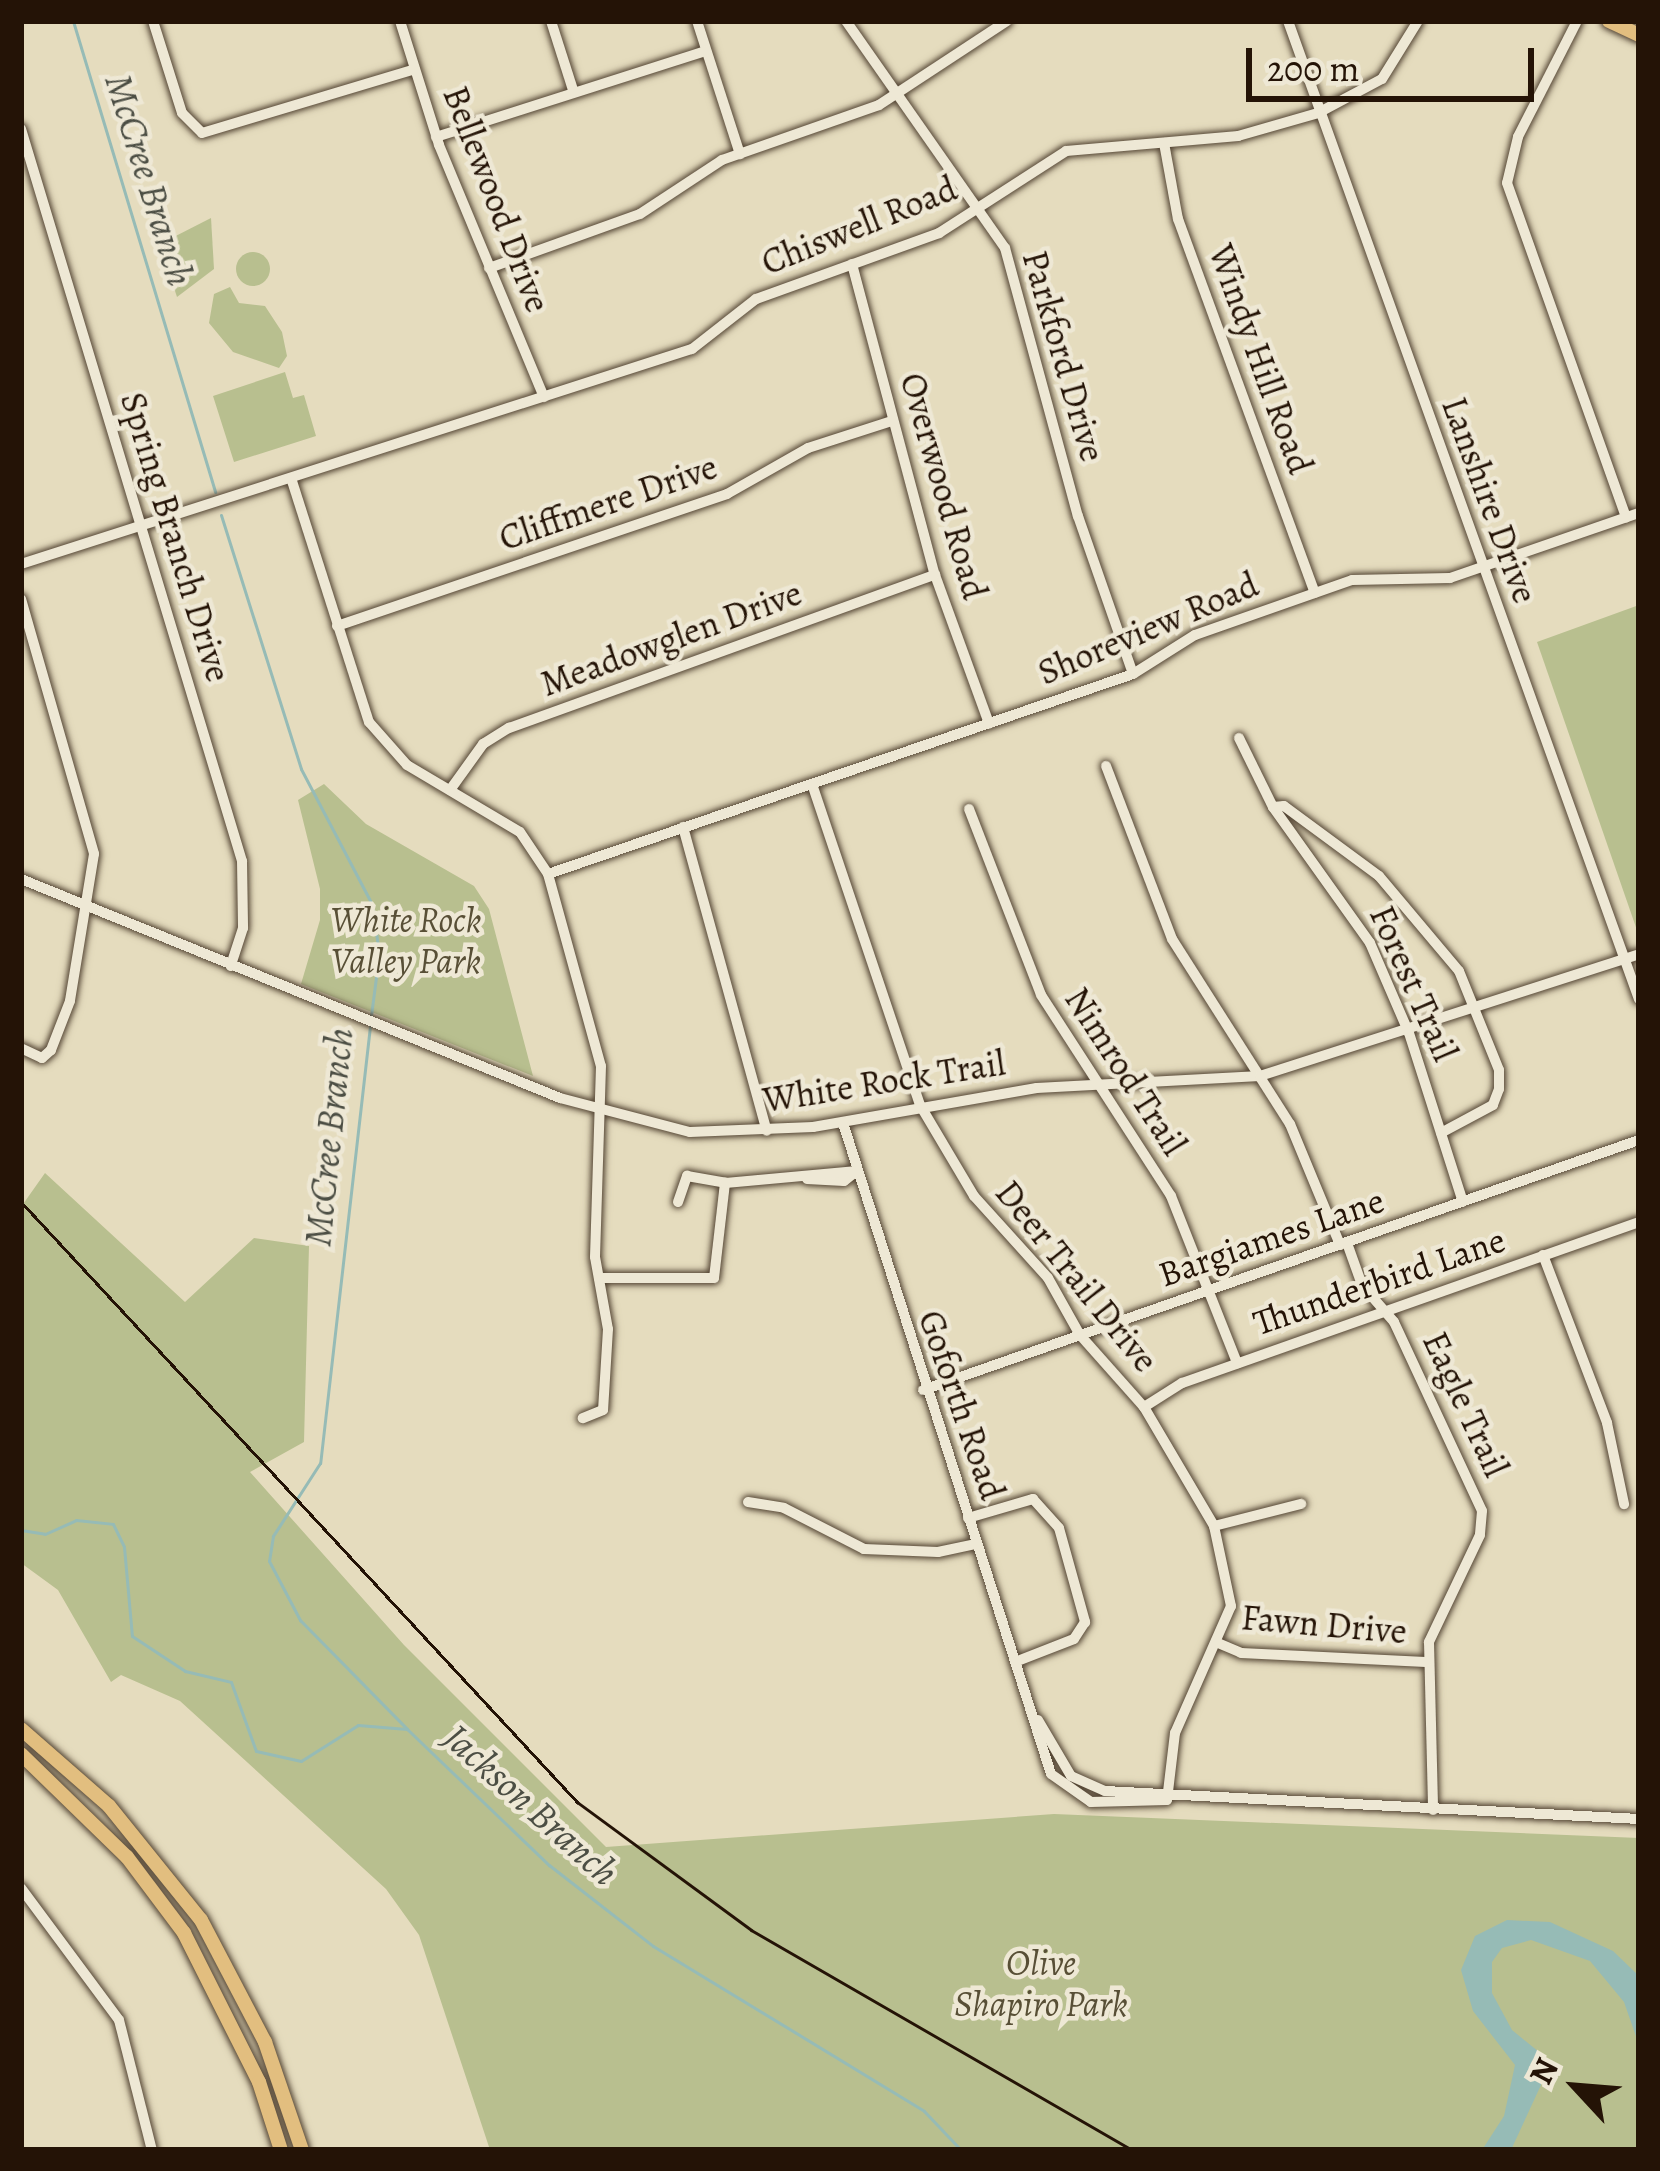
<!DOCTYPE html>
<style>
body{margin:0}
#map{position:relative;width:1660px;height:2171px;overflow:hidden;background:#e5dcbe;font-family:Alegreya,serif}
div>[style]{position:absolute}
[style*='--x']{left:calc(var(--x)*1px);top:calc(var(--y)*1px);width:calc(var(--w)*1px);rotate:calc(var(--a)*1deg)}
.green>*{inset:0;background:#b8bf8f}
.round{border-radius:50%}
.water>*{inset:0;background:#96bbb6}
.stream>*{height:3px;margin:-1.5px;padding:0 1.5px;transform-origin:1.5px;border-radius:1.5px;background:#96bbb6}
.roads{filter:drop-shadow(0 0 3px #544534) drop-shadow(0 0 3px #544534)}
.minor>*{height:10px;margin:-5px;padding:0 5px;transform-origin:5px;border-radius:5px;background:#eee8d5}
.major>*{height:14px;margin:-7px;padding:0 7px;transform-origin:7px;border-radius:7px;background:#e2be7f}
.tram>*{height:3px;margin:-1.5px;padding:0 1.5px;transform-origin:1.5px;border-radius:1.5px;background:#241306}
span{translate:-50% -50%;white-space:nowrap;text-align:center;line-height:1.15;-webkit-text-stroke:9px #eee8d5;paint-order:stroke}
.street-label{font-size:36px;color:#241306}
.park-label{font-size:36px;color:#584f36;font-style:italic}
.water-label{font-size:39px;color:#4c4e44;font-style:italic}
.frame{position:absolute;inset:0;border:24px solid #241306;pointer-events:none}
.north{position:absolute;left:1516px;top:2027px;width:120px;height:120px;-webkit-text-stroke:9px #eee8d5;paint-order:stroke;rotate:296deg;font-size:33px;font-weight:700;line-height:48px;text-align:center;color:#241306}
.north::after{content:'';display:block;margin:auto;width:42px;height:54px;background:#241306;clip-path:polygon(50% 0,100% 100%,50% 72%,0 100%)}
.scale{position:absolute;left:1246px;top:48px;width:288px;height:54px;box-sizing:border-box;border:6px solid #241306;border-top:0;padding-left:15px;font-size:36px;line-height:42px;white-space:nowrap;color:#241306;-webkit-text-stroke:9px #eee8d5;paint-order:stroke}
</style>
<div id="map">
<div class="green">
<div style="clip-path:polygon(211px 218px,214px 269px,177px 297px,160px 244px)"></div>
<div class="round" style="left:236px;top:252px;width:34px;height:34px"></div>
<div style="clip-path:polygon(230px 287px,239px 303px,265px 306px,282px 332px,287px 356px,279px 368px,233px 352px,209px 323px,214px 294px)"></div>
<div style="clip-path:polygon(285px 372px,293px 398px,304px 395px,316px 436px,234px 462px,213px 396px)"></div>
<div style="clip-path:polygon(1639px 605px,1639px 936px,1537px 642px)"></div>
<div style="clip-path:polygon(324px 784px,366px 824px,474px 886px,489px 909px,533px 1076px,301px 984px,320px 920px,320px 889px,298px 800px)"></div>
<div style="clip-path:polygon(45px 1173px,185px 1302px,254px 1238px,309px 1246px,304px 1442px,250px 1472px,404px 1645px,606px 1847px,1054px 1814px,1639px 1838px,1639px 2150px,490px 2150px,419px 1935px,386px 1889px,180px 1701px,121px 1675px,111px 1682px,58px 1590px,21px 1563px,21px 1207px)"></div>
</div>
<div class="water">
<div style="clip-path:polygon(1507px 1920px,1550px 1922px,1613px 1951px,1639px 1976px,1639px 2045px,1624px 2002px,1590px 1961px,1531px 1940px,1502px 1948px,1492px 1962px,1492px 1993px,1512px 2030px,1539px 2052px,1541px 2085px,1511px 2150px,1482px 2150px,1504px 2116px,1515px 2065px,1473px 2011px,1461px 1970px,1475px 1936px)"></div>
</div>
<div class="stream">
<div style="--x:73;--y:21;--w:492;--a:73.2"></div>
<div style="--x:221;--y:515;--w:266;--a:72.5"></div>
<div style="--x:301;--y:769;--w:153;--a:62.3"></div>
<div style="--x:372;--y:904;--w:50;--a:82"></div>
<div style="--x:379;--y:954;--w:63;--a:97.4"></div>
<div style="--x:370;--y:1026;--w:440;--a:96.5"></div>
<div style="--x:320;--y:1463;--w:87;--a:122.8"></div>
<div style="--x:273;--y:1536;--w:25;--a:99"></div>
<div style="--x:269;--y:1561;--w:67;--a:62.3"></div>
<div style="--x:300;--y:1620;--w:153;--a:45.5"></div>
<div style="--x:21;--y:1530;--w:24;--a:9"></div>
<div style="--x:45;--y:1534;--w:34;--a:-24"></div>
<div style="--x:76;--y:1520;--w:37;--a:6"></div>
<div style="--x:113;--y:1524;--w:25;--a:64"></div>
<div style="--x:124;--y:1547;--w:89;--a:84.9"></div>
<div style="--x:132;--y:1636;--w:64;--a:33.4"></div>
<div style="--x:185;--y:1671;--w:47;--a:13.4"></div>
<div style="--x:231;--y:1682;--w:73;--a:70.1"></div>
<div style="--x:256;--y:1751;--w:46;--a:12.5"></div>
<div style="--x:301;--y:1761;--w:67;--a:-32.3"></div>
<div style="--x:358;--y:1725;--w:49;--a:4.7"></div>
<div style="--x:407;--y:1729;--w:197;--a:43.8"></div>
<div style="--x:549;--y:1865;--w:132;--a:37.9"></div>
<div style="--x:653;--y:1946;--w:317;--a:31.3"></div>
<div style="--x:924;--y:2111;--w:54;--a:46.5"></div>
</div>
<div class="roads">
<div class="minor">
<div style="--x:153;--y:21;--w:96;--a:72.5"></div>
<div style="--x:182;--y:113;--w:28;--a:45"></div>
<div style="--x:202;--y:133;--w:222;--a:-16.7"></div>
<div style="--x:400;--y:21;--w:130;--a:72.5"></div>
<div style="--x:439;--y:145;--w:273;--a:67.4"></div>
<div style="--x:551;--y:21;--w:72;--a:72.3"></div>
<div style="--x:697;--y:21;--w:140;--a:72.1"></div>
<div style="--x:846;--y:21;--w:277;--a:55"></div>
<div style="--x:1005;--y:248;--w:278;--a:74.8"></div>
<div style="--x:1078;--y:516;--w:167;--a:70.8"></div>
<div style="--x:1288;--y:21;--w:1039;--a:70.26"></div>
<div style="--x:1577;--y:21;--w:130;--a:117"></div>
<div style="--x:1518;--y:137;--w:47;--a:103.4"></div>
<div style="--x:1507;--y:183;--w:355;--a:70.4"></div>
<div style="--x:21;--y:129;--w:765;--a:73.2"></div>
<div style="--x:242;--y:861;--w:67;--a:89.1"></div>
<div style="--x:243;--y:928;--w:40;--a:108"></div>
<div style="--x:436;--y:137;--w:283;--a:-17.7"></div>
<div style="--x:1164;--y:143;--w:77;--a:79.6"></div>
<div style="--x:1178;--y:219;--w:398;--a:69.9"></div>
<div style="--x:852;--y:264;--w:322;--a:75.1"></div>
<div style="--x:935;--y:575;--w:158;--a:70"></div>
<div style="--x:489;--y:268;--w:160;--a:-19.7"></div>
<div style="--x:640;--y:214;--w:98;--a:-33.4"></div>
<div style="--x:722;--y:160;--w:166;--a:-19.3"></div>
<div style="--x:879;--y:105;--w:153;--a:-33.3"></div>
<div style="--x:292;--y:481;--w:253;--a:72.3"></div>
<div style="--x:369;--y:722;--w:57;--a:48.5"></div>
<div style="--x:407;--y:765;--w:131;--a:30.7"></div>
<div style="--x:520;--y:832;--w:50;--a:56.3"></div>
<div style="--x:548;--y:874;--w:199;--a:74.6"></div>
<div style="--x:601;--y:1066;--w:191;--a:91.8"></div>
<div style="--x:595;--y:1257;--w:73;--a:79.8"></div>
<div style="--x:608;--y:1329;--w:81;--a:93.5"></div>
<div style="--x:603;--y:1410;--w:22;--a:158"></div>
<div style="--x:21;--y:564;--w:705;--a:-17.77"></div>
<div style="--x:692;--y:349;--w:81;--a:-38"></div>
<div style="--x:756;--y:299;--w:195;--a:-19.8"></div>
<div style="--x:939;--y:233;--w:151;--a:-32.8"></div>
<div style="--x:1066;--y:151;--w:173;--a:-5"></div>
<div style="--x:1238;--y:136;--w:83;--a:-16"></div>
<div style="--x:1318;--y:113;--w:72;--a:-28"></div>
<div style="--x:1382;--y:79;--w:68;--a:-58.2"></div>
<div style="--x:21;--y:599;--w:265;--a:74"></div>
<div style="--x:94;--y:854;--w:149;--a:99.3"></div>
<div style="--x:70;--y:1001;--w:53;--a:111.2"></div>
<div style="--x:51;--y:1050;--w:12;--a:138"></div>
<div style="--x:42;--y:1058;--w:23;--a:-155"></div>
<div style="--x:337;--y:626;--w:412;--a:-18.7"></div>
<div style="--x:727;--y:494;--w:93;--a:-29.6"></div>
<div style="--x:808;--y:448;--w:88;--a:-17.8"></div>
<div style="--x:1239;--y:738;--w:77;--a:63.8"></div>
<div style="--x:1273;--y:807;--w:167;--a:54.5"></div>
<div style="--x:1370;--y:943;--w:98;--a:66.6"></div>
<div style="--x:1409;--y:1033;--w:177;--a:72.3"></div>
<div style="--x:1106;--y:766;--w:185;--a:69.1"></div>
<div style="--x:1172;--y:939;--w:219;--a:57.5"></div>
<div style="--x:1290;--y:1124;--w:131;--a:67.5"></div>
<div style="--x:812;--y:784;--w:339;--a:71.4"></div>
<div style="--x:920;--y:1105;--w:106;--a:59.3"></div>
<div style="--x:974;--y:1196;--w:110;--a:47.9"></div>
<div style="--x:1048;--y:1278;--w:65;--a:60.7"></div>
<div style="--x:1080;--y:1335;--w:96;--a:48.4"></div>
<div style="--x:1144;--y:1407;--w:138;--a:59.5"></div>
<div style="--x:1214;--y:1526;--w:82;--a:78"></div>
<div style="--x:1231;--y:1606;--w:139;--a:113.8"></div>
<div style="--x:1175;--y:1733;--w:67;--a:96.8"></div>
<div style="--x:450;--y:790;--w:57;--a:-54.3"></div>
<div style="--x:483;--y:744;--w:31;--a:-32"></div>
<div style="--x:509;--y:728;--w:453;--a:-19.8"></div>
<div style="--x:1273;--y:807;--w:11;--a:-5"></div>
<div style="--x:1284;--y:806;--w:118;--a:36.4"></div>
<div style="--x:1379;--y:876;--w:124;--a:49.9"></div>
<div style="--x:1459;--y:971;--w:107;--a:68"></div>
<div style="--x:1499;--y:1070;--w:19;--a:90"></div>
<div style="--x:1499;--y:1089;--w:17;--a:111"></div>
<div style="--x:1493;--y:1105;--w:59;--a:151.7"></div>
<div style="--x:969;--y:809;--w:199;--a:68.8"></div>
<div style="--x:1041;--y:995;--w:239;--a:57.1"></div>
<div style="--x:1171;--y:1196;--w:180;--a:68.4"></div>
<div style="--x:683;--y:827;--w:315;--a:74.6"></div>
<div style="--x:548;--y:874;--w:618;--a:-18.87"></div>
<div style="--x:1133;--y:674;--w:73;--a:-32.2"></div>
<div style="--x:1195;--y:635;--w:166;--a:-19.3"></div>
<div style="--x:1352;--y:580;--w:98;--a:-1.2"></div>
<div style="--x:1450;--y:578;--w:200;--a:-19"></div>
<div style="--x:21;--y:879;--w:582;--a:22.11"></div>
<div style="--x:560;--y:1098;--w:134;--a:14.7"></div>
<div style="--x:690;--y:1132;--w:123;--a:-2.3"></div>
<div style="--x:813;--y:1127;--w:227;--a:-9.9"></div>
<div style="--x:1037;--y:1088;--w:223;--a:-3.1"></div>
<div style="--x:1260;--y:1076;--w:398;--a:-17.8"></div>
<div style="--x:843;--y:1123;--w:683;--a:72.28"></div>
<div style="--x:1051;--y:1774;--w:49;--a:35"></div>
<div style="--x:1091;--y:1802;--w:76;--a:-1.5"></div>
<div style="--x:807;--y:1179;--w:37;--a:3"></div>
<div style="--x:844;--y:1181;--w:16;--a:-38"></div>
<div style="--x:678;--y:1202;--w:28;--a:-71"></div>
<div style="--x:687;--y:1176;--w:39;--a:10"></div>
<div style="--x:1347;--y:1243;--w:45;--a:70.3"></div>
<div style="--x:1362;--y:1285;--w:49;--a:49.1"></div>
<div style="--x:1394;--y:1322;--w:208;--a:65"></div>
<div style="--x:1482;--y:1511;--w:24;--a:95"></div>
<div style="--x:1480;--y:1535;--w:119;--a:115.5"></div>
<div style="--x:1429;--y:1642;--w:168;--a:88.6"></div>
<div style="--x:1543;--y:1255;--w:180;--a:69.1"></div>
<div style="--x:1607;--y:1423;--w:83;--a:78.1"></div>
<div style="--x:599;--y:1278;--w:115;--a:0"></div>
<div style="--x:714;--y:1278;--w:96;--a:-83.4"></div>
<div style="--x:725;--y:1183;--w:133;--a:-5.2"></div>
<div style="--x:923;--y:1390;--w:758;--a:-19.25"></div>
<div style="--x:1144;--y:1407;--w:45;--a:-32.3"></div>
<div style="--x:1182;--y:1383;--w:485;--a:-19.4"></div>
<div style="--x:748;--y:1502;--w:36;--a:9"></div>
<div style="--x:784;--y:1508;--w:90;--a:27.1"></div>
<div style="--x:864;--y:1549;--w:74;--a:2.3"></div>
<div style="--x:938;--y:1552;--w:39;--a:-12"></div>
<div style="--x:968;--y:1518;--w:68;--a:-16.3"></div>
<div style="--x:1033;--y:1499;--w:39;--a:48"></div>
<div style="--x:1059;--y:1528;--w:98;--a:74.5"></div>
<div style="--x:1085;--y:1622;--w:20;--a:123"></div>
<div style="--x:1074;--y:1639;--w:63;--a:158.7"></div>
<div style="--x:1214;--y:1526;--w:90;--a:-14.2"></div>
<div style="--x:1218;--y:1643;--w:25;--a:23"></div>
<div style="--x:1241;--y:1653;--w:185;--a:2.8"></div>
<div style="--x:1038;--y:1720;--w:65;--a:59.5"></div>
<div style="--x:1071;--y:1776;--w:37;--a:24"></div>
<div style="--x:1105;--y:1791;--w:535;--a:3"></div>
<div style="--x:21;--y:1888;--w:164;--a:53.4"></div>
<div style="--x:119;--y:2020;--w:134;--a:75.8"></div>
</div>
<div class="major">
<div style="--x:1609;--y:21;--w:33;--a:25"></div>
<div style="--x:21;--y:1729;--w:117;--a:41.2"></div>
<div style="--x:109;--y:1806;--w:146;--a:51.1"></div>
<div style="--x:201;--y:1920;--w:138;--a:62.3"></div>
<div style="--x:265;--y:2042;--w:114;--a:71.1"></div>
<div style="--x:21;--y:1754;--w:148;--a:44.2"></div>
<div style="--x:127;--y:1857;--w:95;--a:53.1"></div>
<div style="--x:184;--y:1933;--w:167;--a:63.3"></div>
<div style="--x:259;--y:2082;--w:71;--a:72.1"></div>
</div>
</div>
<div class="tram">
<div style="--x:21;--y:1202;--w:818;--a:47.18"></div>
<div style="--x:577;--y:1802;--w:216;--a:36.3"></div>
<div style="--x:751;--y:1930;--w:440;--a:30"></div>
</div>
<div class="street-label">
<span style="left:497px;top:199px;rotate:69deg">Bellewood Drive</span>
<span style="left:859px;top:225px;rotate:-22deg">Chiswell Road</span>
<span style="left:1064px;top:356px;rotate:74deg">Parkford Drive</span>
<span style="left:1261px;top:359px;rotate:70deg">Windy Hill Road</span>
<span style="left:944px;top:486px;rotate:74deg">Overwood Road</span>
<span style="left:1490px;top:500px;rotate:70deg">Lanshire Drive</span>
<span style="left:608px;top:502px;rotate:-19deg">Cliffmere Drive</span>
<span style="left:176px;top:537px;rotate:73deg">Spring Branch Drive</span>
<span style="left:1148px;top:628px;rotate:-23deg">Shoreview Road</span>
<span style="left:671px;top:638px;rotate:-20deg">Meadowglen Drive</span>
<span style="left:1414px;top:983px;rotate:66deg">Forest Trail</span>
<span style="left:1126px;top:1071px;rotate:57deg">Nimrod Trail</span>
<span style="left:884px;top:1081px;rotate:-9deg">White Rock Trail</span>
<span style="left:1271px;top:1237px;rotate:-19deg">Bargiames Lane</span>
<span style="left:1077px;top:1276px;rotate:51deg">Deer Trail Drive</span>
<span style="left:1379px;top:1281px;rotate:-19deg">Thunderbird Lane</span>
<span style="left:1466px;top:1404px;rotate:65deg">Eagle Trail</span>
<span style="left:962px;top:1405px;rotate:71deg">Goforth Road</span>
<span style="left:1324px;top:1624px;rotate:5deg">Fawn Drive</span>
</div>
<div class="park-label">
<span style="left:406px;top:940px">White Rock<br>Valley Park</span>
<span style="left:1041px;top:1983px">Olive<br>Shapiro Park</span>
</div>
<div class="water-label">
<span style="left:149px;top:180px;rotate:73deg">McCree Branch</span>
<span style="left:329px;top:1137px;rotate:-84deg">McCree Branch</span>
<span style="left:531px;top:1805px;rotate:42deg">Jackson Branch</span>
</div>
<div class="frame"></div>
<div class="north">N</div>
<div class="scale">200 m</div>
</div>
